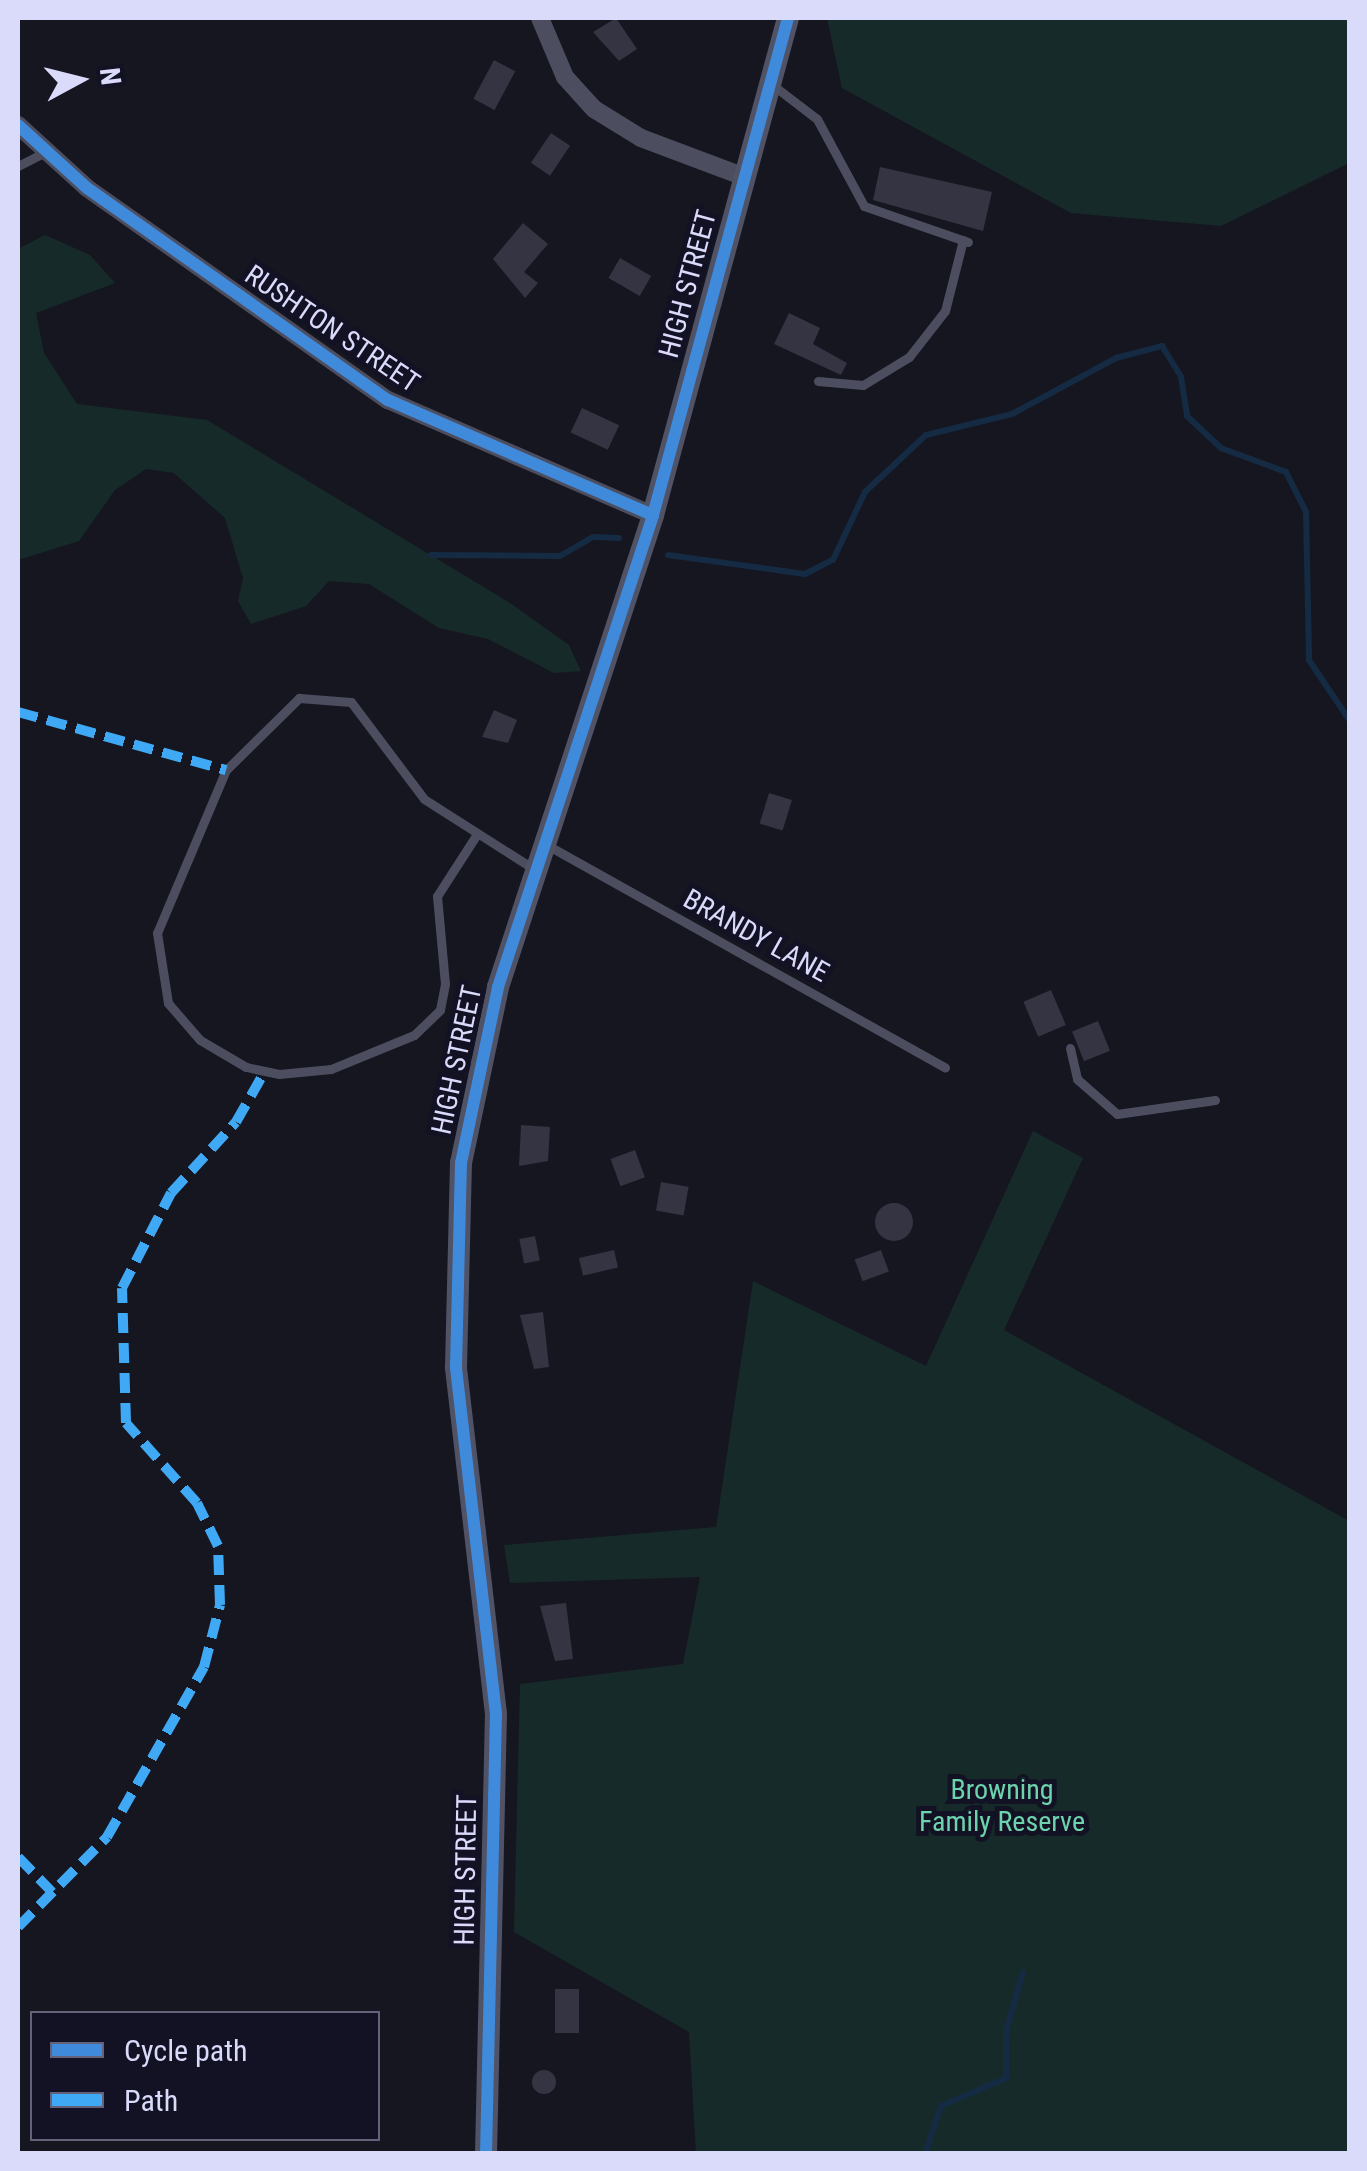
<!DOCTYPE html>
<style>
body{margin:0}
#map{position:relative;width:1367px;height:2171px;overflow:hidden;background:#161620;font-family:"Roboto Condensed",sans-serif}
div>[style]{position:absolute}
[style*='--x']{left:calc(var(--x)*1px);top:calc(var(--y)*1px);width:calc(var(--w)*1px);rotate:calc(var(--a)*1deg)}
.green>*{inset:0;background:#162b29}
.stream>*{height:6px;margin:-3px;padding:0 3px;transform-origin:3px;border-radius:3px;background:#142b43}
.building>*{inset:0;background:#343442;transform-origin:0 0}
.round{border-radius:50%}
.lane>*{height:9px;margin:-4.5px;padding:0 4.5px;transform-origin:4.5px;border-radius:4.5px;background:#4c4e5f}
.street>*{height:18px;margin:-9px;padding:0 9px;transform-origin:9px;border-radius:9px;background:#4c4e5f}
.secondary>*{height:22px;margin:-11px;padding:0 11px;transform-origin:11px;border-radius:11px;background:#505266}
.quiet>*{height:10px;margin-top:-5px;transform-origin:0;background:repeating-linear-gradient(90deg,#3fa9f5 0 20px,transparent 0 30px)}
.cycleway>*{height:12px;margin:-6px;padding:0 6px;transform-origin:6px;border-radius:6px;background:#408adc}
span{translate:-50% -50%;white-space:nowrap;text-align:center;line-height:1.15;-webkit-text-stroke:10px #131224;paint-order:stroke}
.street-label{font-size:28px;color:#dadafb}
.park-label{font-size:28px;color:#6dd3ac}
.frame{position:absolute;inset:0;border:20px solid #dadafb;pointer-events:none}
.legend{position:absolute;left:30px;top:2011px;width:350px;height:130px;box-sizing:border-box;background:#131224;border:2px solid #63627a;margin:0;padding:12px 18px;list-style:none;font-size:30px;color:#dadafb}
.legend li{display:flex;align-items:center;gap:20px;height:50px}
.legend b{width:50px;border:2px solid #63627a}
.north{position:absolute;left:30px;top:30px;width:100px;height:100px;-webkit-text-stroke:8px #131224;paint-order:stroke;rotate:83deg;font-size:28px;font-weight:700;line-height:40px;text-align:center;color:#dadafb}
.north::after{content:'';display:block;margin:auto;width:35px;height:45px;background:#dadafb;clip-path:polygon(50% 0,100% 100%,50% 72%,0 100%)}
</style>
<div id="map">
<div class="green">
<div style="clip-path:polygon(827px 18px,1349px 18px,1349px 163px,1221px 226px,1071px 213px,842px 88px)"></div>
<div style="clip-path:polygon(45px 235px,90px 255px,115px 283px,36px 313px,44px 353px,77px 404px,207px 420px,510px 603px,569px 645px,581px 671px,554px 673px,488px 639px,439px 628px,369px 584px,329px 581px,306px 606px,251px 624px,238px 601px,243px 578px,225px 518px,174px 473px,146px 469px,115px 490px,79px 541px,18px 560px,18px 249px)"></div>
<div style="clip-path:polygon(1033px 1131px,1083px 1158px,1004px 1330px,1349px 1521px,1349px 2153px,696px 2153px,689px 2032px,514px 1932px,520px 1684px,683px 1664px,700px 1577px,510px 1583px,504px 1545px,716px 1527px,753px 1281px,926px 1366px)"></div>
</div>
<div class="stream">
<div style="--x:431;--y:555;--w:129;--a:0.4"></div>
<div style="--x:560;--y:556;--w:38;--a:-30"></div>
<div style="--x:593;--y:537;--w:26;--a:2"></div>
<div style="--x:668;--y:555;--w:138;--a:7.9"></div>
<div style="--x:805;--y:574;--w:31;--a:-27"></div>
<div style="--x:833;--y:560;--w:75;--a:-64.8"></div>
<div style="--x:865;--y:492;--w:83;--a:-43.1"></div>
<div style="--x:926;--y:435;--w:89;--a:-13.7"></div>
<div style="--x:1012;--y:414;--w:118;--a:-28.3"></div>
<div style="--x:1116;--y:358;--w:48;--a:-14.6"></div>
<div style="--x:1162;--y:346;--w:36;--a:58"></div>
<div style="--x:1181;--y:377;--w:39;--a:81"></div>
<div style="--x:1187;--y:416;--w:47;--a:43.3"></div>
<div style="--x:1221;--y:448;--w:69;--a:20.3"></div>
<div style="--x:1286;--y:472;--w:45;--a:63.4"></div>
<div style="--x:1306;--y:512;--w:148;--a:88.8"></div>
<div style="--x:1309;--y:660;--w:73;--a:56.1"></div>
<div style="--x:925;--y:2154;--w:51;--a:-71.6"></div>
<div style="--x:941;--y:2106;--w:71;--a:-23.3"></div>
<div style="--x:1006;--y:2078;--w:47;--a:-90"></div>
<div style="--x:1006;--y:2031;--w:61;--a:-73.9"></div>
</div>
<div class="building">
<div style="clip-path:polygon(616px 18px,637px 49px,619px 61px,593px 32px)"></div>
<div style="left:494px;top:60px;width:24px;height:44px;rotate:28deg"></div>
<div style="left:551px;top:133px;width:23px;height:36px;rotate:34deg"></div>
<div style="clip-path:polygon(880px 167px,992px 192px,983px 231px,873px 200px)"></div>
<div style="clip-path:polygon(523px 223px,548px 244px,524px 272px,538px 283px,525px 298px,493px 259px)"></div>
<div style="left:620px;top:258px;width:36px;height:23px;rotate:30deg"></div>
<div style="clip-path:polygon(789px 313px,820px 328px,813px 344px,847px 363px,841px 375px,774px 344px)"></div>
<div style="left:582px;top:408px;width:41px;height:27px;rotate:25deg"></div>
<div style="clip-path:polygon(494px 710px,517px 720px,508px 743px,482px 737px)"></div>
<div style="left:769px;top:793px;width:24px;height:32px;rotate:17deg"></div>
<div style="left:1051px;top:990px;width:38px;height:30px;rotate:67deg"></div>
<div style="left:1098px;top:1021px;width:32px;height:28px;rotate:68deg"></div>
<div style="clip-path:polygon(521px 1125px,550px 1127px,548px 1161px,519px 1166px)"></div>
<div style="left:635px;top:1150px;width:29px;height:26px;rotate:70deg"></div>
<div style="left:661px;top:1182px;width:28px;height:29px;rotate:10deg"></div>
<div class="round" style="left:875px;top:1203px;width:38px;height:38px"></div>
<div style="left:535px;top:1236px;width:25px;height:16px;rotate:79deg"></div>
<div style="left:614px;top:1250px;width:18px;height:36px;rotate:77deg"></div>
<div style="left:881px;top:1250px;width:23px;height:28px;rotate:70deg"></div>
<div style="clip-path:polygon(543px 1312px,549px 1367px,534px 1369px,520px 1315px)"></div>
<div style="clip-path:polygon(566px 1603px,573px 1659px,555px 1661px,540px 1606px)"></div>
<div style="left:555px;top:1989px;width:24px;height:44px"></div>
<div class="round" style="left:532px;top:2070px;width:24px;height:24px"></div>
</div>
<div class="lane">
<div style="--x:770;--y:83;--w:59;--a:37.5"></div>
<div style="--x:817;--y:119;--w:99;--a:61.6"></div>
<div style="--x:864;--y:206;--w:110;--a:19.1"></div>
<div style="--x:18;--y:166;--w:29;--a:-27"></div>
<div style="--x:818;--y:381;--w:45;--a:5.1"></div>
<div style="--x:863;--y:385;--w:54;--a:-31.3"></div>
<div style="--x:909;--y:357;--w:58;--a:-52"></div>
<div style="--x:945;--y:311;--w:73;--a:-75.8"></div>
<div style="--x:477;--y:834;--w:74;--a:122.8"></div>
<div style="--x:437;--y:896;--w:88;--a:84.8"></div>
<div style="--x:445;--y:984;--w:26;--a:101"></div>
<div style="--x:440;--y:1010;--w:36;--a:136"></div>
<div style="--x:414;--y:1035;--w:90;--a:157.7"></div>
<div style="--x:331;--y:1069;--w:52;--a:174.5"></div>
<div style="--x:279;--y:1074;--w:34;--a:-168"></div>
<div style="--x:246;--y:1067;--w:53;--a:-149.6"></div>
<div style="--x:200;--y:1040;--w:49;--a:-130.9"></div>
<div style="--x:168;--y:1003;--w:71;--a:-98.9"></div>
<div style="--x:157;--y:933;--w:177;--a:-67.1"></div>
<div style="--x:226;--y:770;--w:103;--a:-44.6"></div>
<div style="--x:299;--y:698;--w:52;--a:4.4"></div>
<div style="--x:351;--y:702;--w:121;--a:53"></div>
<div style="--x:424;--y:799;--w:130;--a:32.5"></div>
<div style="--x:547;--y:845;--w:456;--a:29.2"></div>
<div style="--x:1070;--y:1048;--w:32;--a:77"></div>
<div style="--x:1077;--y:1079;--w:53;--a:41.2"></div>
<div style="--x:1117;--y:1114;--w:99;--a:-8.1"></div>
</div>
<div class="street">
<div style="--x:540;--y:18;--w:64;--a:67"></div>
<div style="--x:565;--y:77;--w:43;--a:47.8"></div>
<div style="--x:594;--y:109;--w:55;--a:31.7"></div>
<div style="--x:641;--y:138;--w:108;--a:20.6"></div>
<div style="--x:18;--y:125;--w:93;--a:42.4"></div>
<div style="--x:87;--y:188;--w:368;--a:35.2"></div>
<div style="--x:388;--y:400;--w:289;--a:23.5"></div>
</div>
<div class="secondary">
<div style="--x:486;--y:2154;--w:440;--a:-88.7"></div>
<div style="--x:496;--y:1714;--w:349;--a:-96.6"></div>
<div style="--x:456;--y:1367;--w:204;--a:-88.6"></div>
<div style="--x:461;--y:1163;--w:180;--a:-78.1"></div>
<div style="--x:498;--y:987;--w:497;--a:-71.8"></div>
<div style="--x:653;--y:515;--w:515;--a:-74.8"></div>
</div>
<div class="quiet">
<div style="--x:18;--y:712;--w:216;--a:15.6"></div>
<div style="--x:18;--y:1857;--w:49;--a:45.8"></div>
<div style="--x:18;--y:1927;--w:127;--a:-45.3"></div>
<div style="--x:107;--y:1837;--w:196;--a:-60.3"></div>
<div style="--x:204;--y:1667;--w:64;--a:-75.5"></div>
<div style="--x:220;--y:1605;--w:59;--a:-91.9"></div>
<div style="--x:218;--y:1546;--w:48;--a:-116"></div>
<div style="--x:197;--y:1503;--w:107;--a:-131.6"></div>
<div style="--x:126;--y:1423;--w:135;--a:-91.7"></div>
<div style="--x:122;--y:1288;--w:107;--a:-62.7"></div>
<div style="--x:171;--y:1193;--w:96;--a:-47.5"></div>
<div style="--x:236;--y:1122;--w:59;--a:-60.4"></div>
</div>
<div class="cycleway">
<div style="--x:18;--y:125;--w:93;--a:42.4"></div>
<div style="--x:87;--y:188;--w:368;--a:35.2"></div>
<div style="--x:388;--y:400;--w:289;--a:23.5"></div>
<div style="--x:486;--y:2154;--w:440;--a:-88.7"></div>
<div style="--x:496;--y:1714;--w:349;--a:-96.6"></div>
<div style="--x:456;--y:1367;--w:204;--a:-88.6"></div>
<div style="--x:461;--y:1163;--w:180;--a:-78.1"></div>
<div style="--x:498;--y:987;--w:497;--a:-71.8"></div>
<div style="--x:653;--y:515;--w:515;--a:-74.8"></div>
</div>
<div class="street-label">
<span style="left:688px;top:284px;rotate:-75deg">HIGH STREET</span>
<span style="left:332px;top:329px;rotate:34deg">RUSHTON STREET</span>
<span style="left:756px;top:936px;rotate:29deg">BRANDY LANE</span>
<span style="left:457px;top:1060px;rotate:-78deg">HIGH STREET</span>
<span style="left:466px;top:1870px;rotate:-89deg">HIGH STREET</span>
</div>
<div class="park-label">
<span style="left:1002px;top:1806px">Browning<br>Family Reserve</span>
</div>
<div class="frame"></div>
<ul class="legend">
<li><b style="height:12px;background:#408adc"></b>Cycle path</li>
<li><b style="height:12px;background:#3fa9f5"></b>Path</li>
</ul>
<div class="north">N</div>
</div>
